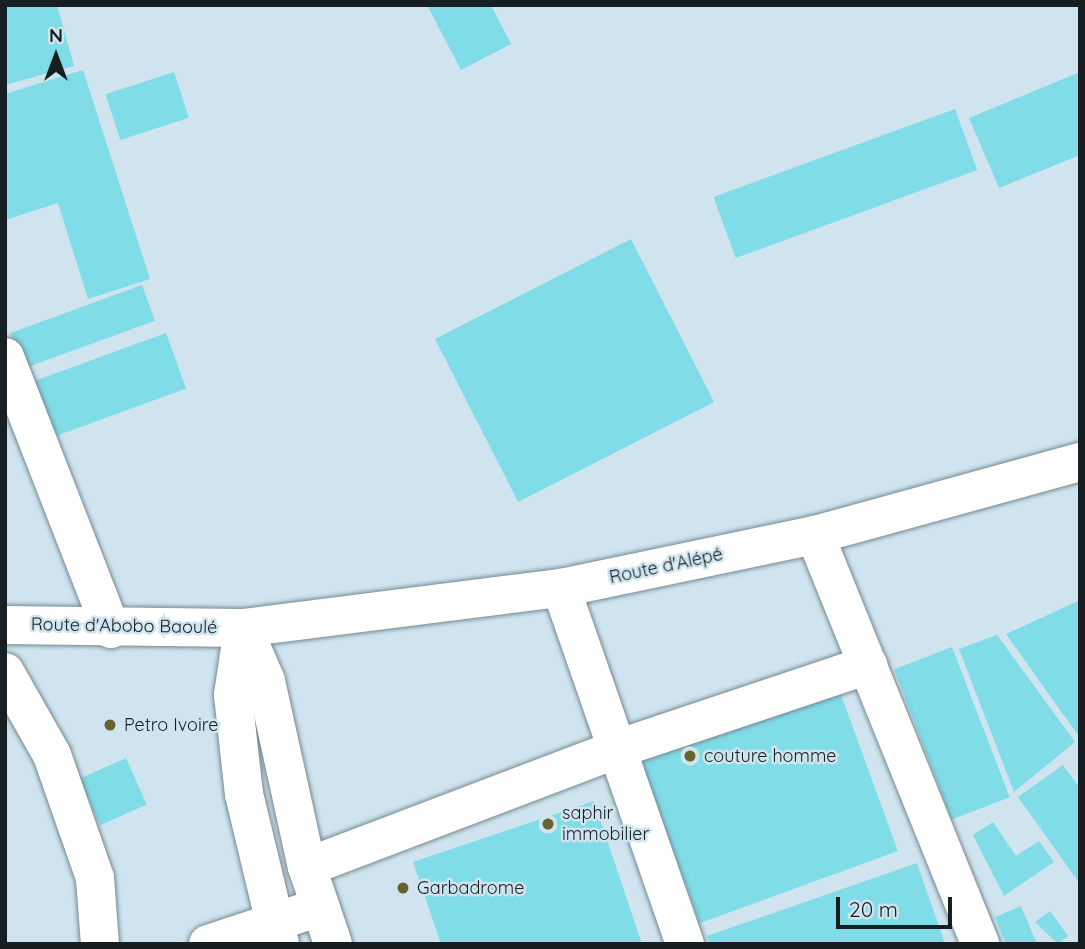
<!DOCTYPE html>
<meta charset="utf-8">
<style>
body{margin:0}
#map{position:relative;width:1085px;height:949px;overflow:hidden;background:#cfe4ef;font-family:Quicksand,sans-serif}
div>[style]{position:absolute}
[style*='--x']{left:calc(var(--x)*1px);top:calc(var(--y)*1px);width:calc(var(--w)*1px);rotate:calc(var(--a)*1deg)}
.building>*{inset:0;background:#80dce7;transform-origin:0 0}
.roads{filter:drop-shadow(0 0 2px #758892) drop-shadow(0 0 2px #758892)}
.minor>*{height:38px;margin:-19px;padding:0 19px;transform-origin:19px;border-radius:19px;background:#fff}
.major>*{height:38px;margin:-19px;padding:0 19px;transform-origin:19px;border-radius:19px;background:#fff}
.dots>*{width:19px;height:19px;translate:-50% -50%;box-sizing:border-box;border:4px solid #cfe4ef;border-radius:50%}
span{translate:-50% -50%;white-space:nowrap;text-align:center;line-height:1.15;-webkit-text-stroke:5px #cfe4ef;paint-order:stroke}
.street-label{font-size:18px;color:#171f23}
.poi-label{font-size:18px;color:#171f23}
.left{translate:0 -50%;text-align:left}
.frame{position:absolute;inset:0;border:7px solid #171f23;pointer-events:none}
.north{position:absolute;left:21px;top:21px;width:70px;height:70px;-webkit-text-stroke:5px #cfe4ef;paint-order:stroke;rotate:0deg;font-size:19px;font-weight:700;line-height:28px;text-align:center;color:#171f23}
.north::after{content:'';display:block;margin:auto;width:24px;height:32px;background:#171f23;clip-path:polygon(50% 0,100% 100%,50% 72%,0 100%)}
.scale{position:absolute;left:836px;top:897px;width:116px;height:32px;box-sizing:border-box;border:4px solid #171f23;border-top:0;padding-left:9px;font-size:21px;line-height:24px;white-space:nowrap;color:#171f23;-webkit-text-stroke:5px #cfe4ef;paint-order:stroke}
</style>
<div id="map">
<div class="building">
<div style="clip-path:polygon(5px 5px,57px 5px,74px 66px,5px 85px)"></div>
<div style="clip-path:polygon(427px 5px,491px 5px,511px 44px,461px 70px)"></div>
<div style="clip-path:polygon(83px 70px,150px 279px,88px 299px,58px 203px,5px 220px,5px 94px)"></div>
<div style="left:174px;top:72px;width:48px;height:72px;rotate:72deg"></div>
<div style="clip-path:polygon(1080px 72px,1080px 155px,999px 188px,969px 118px)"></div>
<div style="left:955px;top:109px;width:65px;height:257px;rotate:70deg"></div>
<div style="left:631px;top:239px;width:183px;height:220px;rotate:63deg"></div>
<div style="left:142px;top:285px;width:38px;height:140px;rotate:70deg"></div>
<div style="left:166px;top:333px;width:59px;height:146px;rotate:70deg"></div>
<div style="clip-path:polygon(1080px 600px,1080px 738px,1006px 634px)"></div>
<div style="clip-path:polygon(997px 635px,1075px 742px,1014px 792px,959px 649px)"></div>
<div style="left:952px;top:647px;width:161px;height:62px;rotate:69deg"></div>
<div style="left:836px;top:681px;width:181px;height:211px;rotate:70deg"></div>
<div style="left:126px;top:758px;width:51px;height:51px;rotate:66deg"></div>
<div style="clip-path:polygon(1063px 765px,1080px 788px,1080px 884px,1018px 797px)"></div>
<div style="clip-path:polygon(594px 801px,642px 944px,441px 944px,413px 862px)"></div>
<div style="clip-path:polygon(993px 822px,1016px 856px,1039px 841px,1054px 862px,1004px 896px,973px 835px)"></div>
<div style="clip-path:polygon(917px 863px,945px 944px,710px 944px,707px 936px)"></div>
<div style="clip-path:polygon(1021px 906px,1037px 944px,1006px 944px,995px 917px)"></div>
<div style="clip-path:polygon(1050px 911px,1068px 936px,1058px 944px,1035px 922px)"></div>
</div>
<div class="roads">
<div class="minor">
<div style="--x:5;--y:357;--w:292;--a:68.7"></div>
<div style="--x:815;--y:535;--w:441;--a:68"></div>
<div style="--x:561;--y:588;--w:377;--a:70.8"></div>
<div style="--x:5;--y:672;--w:95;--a:60.5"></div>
<div style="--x:52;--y:755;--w:130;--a:70.7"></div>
<div style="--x:95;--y:878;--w:66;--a:85.7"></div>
<div style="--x:307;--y:867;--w:332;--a:-20.8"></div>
<div style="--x:617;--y:749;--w:265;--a:-18.5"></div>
<div style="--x:208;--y:944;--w:118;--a:-18.3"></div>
</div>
<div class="major">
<div style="--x:5;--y:625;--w:238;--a:0.7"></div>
<div style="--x:243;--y:628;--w:321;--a:-7.2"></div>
<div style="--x:561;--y:588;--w:259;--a:-11.8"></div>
<div style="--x:815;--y:535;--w:275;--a:-15.4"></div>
<div style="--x:243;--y:628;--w:58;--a:66.5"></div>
<div style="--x:266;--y:681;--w:190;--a:77.6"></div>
<div style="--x:307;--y:867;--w:81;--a:71.3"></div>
<div style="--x:243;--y:628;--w:68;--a:98.5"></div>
<div style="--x:233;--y:695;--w:100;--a:83.7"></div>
<div style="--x:244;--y:794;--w:154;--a:76.5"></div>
</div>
</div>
<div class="dots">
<div style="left:110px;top:725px;background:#67622e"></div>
<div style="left:690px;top:756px;background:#67622e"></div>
<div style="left:548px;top:824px;background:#67622e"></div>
<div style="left:403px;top:888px;background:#67622e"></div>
</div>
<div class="street-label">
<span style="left:666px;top:566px;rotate:-12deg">Route d'Alépé</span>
<span style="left:124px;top:626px;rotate:1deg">Route d'Abobo Baoulé</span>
</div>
<div class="poi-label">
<span class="left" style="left:124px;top:725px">Petro Ivoire</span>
<span class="left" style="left:704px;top:756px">couture homme</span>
<span class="left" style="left:562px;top:824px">saphir<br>immobilier</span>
<span class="left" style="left:417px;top:888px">Garbadrome</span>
</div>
<div class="frame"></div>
<div class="north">N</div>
<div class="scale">20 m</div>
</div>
